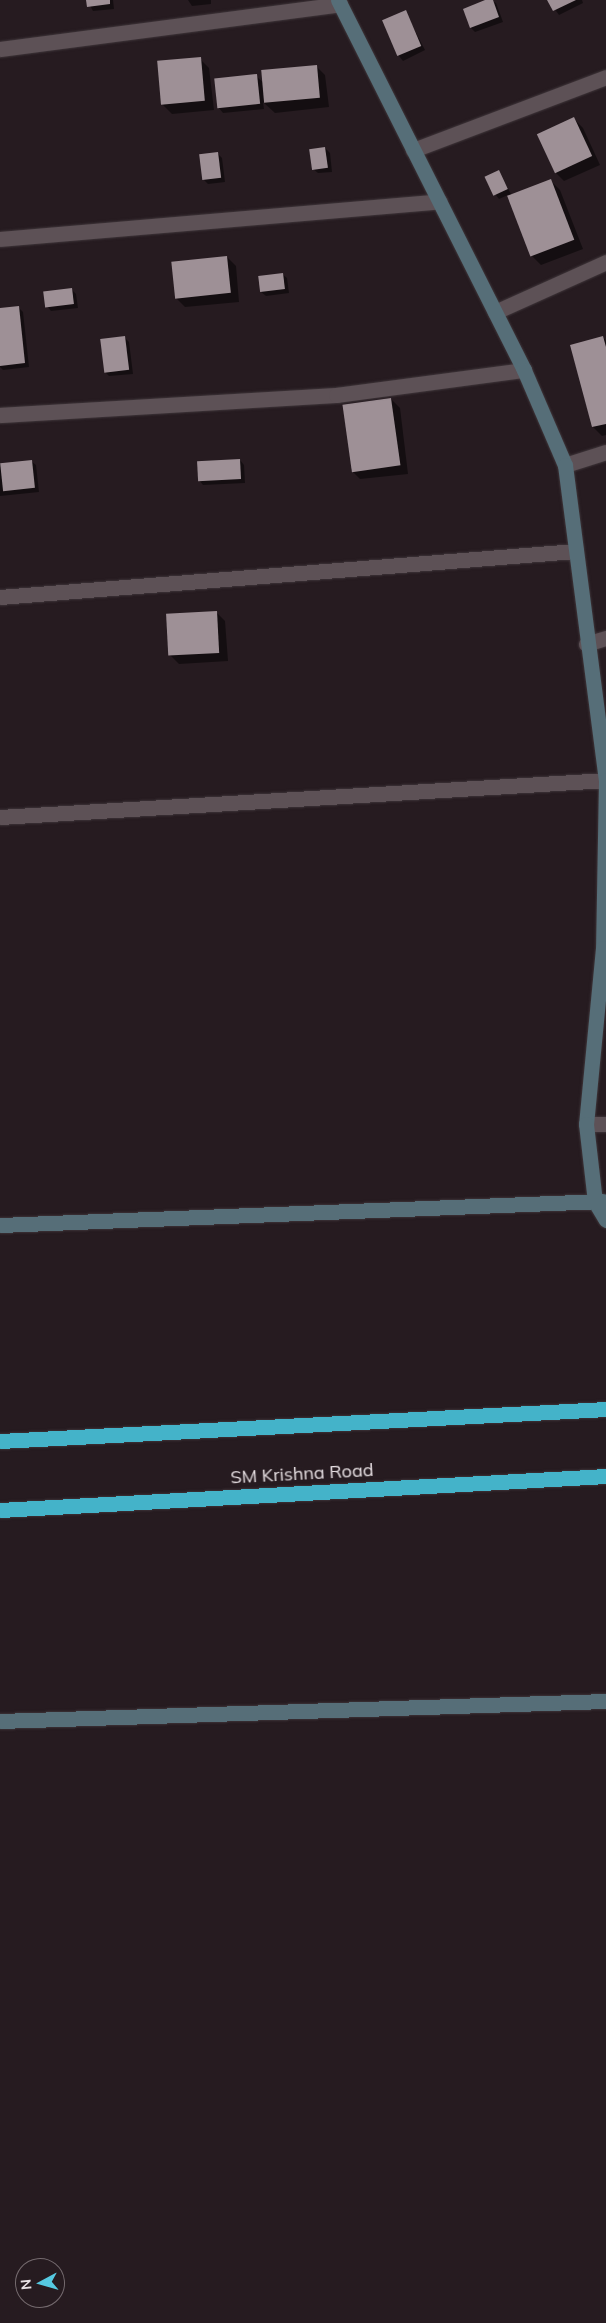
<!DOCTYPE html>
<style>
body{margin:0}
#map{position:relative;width:606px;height:2323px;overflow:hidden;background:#261b20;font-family:Mulish,sans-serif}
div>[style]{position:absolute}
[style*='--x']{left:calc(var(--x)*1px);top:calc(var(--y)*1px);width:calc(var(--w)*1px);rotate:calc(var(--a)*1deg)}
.shadow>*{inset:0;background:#0007}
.building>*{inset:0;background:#9e9096;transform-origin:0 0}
.roads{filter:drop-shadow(0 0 1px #3f363a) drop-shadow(0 0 1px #3f363a)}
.street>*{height:15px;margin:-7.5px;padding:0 7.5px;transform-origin:7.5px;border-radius:7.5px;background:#5d5156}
.secondary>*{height:15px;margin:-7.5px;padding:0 7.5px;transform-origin:7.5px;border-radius:7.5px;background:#566e78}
.highway>*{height:15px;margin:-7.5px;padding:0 7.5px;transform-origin:7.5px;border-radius:7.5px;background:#44b3c9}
span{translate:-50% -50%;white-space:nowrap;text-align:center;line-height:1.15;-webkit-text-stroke:5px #261b20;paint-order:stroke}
.street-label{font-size:18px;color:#e8e1e4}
.north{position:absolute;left:15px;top:2258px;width:50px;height:50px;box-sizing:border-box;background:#261b20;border:1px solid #746a6e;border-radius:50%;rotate:264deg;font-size:14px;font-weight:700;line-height:20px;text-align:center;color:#e8e1e4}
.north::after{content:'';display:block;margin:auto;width:18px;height:22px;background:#56c9e1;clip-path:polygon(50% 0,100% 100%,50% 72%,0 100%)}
</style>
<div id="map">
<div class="shadow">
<div style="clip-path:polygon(87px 0,113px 0,114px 9px,93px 11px)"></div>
<div style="clip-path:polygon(188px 0,211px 0,211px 4px,192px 6px)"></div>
<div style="clip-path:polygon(488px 0,496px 3px,503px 22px,475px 32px,471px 28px)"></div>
<div style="clip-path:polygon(548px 0,582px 0,583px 3px,559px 15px)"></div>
<div style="clip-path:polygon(405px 12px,425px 50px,403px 61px,399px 56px)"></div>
<div style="clip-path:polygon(200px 59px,209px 68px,214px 110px,172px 114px,163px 105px)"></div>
<div style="clip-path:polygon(316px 66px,325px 75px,329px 107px,275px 113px,263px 102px,264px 109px,223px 113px,219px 108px,256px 76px,264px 83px)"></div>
<div style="clip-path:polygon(574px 119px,583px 128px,600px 165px,564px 181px,555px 172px)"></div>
<div style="clip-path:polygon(325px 148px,330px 153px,332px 172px,318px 173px,313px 169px)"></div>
<div style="clip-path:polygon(218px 154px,222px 158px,225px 182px,208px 184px,203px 179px)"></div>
<div style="clip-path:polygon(499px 172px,512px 196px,551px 181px,560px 190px,583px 249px,541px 265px,532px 256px,508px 195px,499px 199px,495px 194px)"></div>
<div style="clip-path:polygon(227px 257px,236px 266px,239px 302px,185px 307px,176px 298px)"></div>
<div style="clip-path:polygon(282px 274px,287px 278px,289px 293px,266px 296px,261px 292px)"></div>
<div style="clip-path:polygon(71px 289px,76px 294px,78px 308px,51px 311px,47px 306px)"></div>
<div style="clip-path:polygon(18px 307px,23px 312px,29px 367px,3px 370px,0 367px,0 309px)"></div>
<div style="clip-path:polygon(603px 337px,606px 341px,606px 435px,602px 436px,593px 427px)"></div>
<div style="clip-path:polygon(125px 338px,129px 342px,133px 374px,109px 376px,105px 372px)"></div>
<div style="clip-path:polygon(391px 399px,400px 408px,408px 474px,360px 479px,351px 470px)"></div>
<div style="clip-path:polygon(240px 460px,244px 465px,245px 483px,203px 485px,199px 480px)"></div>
<div style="clip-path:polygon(31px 461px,36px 465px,39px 492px,0 496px,0 464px)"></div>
<div style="clip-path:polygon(216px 612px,225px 621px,228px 661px,179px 664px,170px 655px)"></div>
</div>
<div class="building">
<div style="clip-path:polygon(86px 0,110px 0,110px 4px,87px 7px)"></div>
<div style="clip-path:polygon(485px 0,493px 0,499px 17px,470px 28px,463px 9px)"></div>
<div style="clip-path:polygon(547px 0,576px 0,553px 11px)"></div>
<div style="left:406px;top:10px;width:39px;height:26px;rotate:67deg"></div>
<div style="left:201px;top:57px;width:44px;height:44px;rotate:85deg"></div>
<div style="left:317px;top:65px;width:33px;height:56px;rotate:85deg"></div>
<div style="left:257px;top:74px;width:30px;height:43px;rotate:84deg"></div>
<div style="left:574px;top:117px;width:43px;height:41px;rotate:65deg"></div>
<div style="left:325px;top:147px;width:21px;height:16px;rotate:82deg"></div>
<div style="left:218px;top:152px;width:26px;height:19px;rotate:83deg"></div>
<div style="left:499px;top:170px;width:21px;height:16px;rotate:65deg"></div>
<div style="left:551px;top:179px;width:65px;height:47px;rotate:69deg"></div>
<div style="left:227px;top:256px;width:37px;height:56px;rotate:84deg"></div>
<div style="left:283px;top:273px;width:16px;height:25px;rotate:83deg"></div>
<div style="left:72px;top:288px;width:16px;height:29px;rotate:83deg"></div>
<div style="clip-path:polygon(19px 306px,25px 363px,0 366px,0 308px)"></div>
<div style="left:125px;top:336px;width:34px;height:25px;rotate:83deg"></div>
<div style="clip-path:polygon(603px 336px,606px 347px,606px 424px,592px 427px,570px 345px)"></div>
<div style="left:391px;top:398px;width:68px;height:49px;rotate:82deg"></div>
<div style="left:240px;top:459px;width:20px;height:43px;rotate:87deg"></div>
<div style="left:32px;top:460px;width:28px;height:32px;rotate:84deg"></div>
<div style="left:217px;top:611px;width:42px;height:51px;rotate:87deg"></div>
</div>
<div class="roads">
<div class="street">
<div style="--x:0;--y:49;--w:343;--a:-7.5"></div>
<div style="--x:413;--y:150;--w:206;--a:-20.7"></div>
<div style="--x:0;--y:239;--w:441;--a:-4.9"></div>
<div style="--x:495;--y:312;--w:122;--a:-24.2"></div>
<div style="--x:0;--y:415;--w:337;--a:-3.4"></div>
<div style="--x:336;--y:395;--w:190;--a:-7.6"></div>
<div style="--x:565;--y:465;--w:43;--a:-17.6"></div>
<div style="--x:0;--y:597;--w:578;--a:-4.57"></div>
<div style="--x:586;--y:644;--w:21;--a:-17"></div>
<div style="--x:0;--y:817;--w:607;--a:-3.49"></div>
<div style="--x:586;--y:1124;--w:20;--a:0"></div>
</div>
<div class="secondary">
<div style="--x:338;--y:0;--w:414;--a:63.3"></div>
<div style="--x:524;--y:370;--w:103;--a:66.7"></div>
<div style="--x:565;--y:465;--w:318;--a:82.6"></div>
<div style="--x:606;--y:780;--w:168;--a:91"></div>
<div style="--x:603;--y:948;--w:177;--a:95.5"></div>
<div style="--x:586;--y:1124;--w:79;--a:83.4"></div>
<div style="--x:595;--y:1202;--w:21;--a:59"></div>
<div style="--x:0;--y:1225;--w:603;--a:-2.28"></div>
<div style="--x:0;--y:1721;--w:606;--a:-1.89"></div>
</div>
<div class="highway">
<div style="--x:0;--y:1441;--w:607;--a:-3.02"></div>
<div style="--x:0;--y:1510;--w:607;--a:-3.21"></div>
</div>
</div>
<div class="street-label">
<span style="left:302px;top:1474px;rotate:-3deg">SM Krishna Road</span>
</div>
<div class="north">N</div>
</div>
